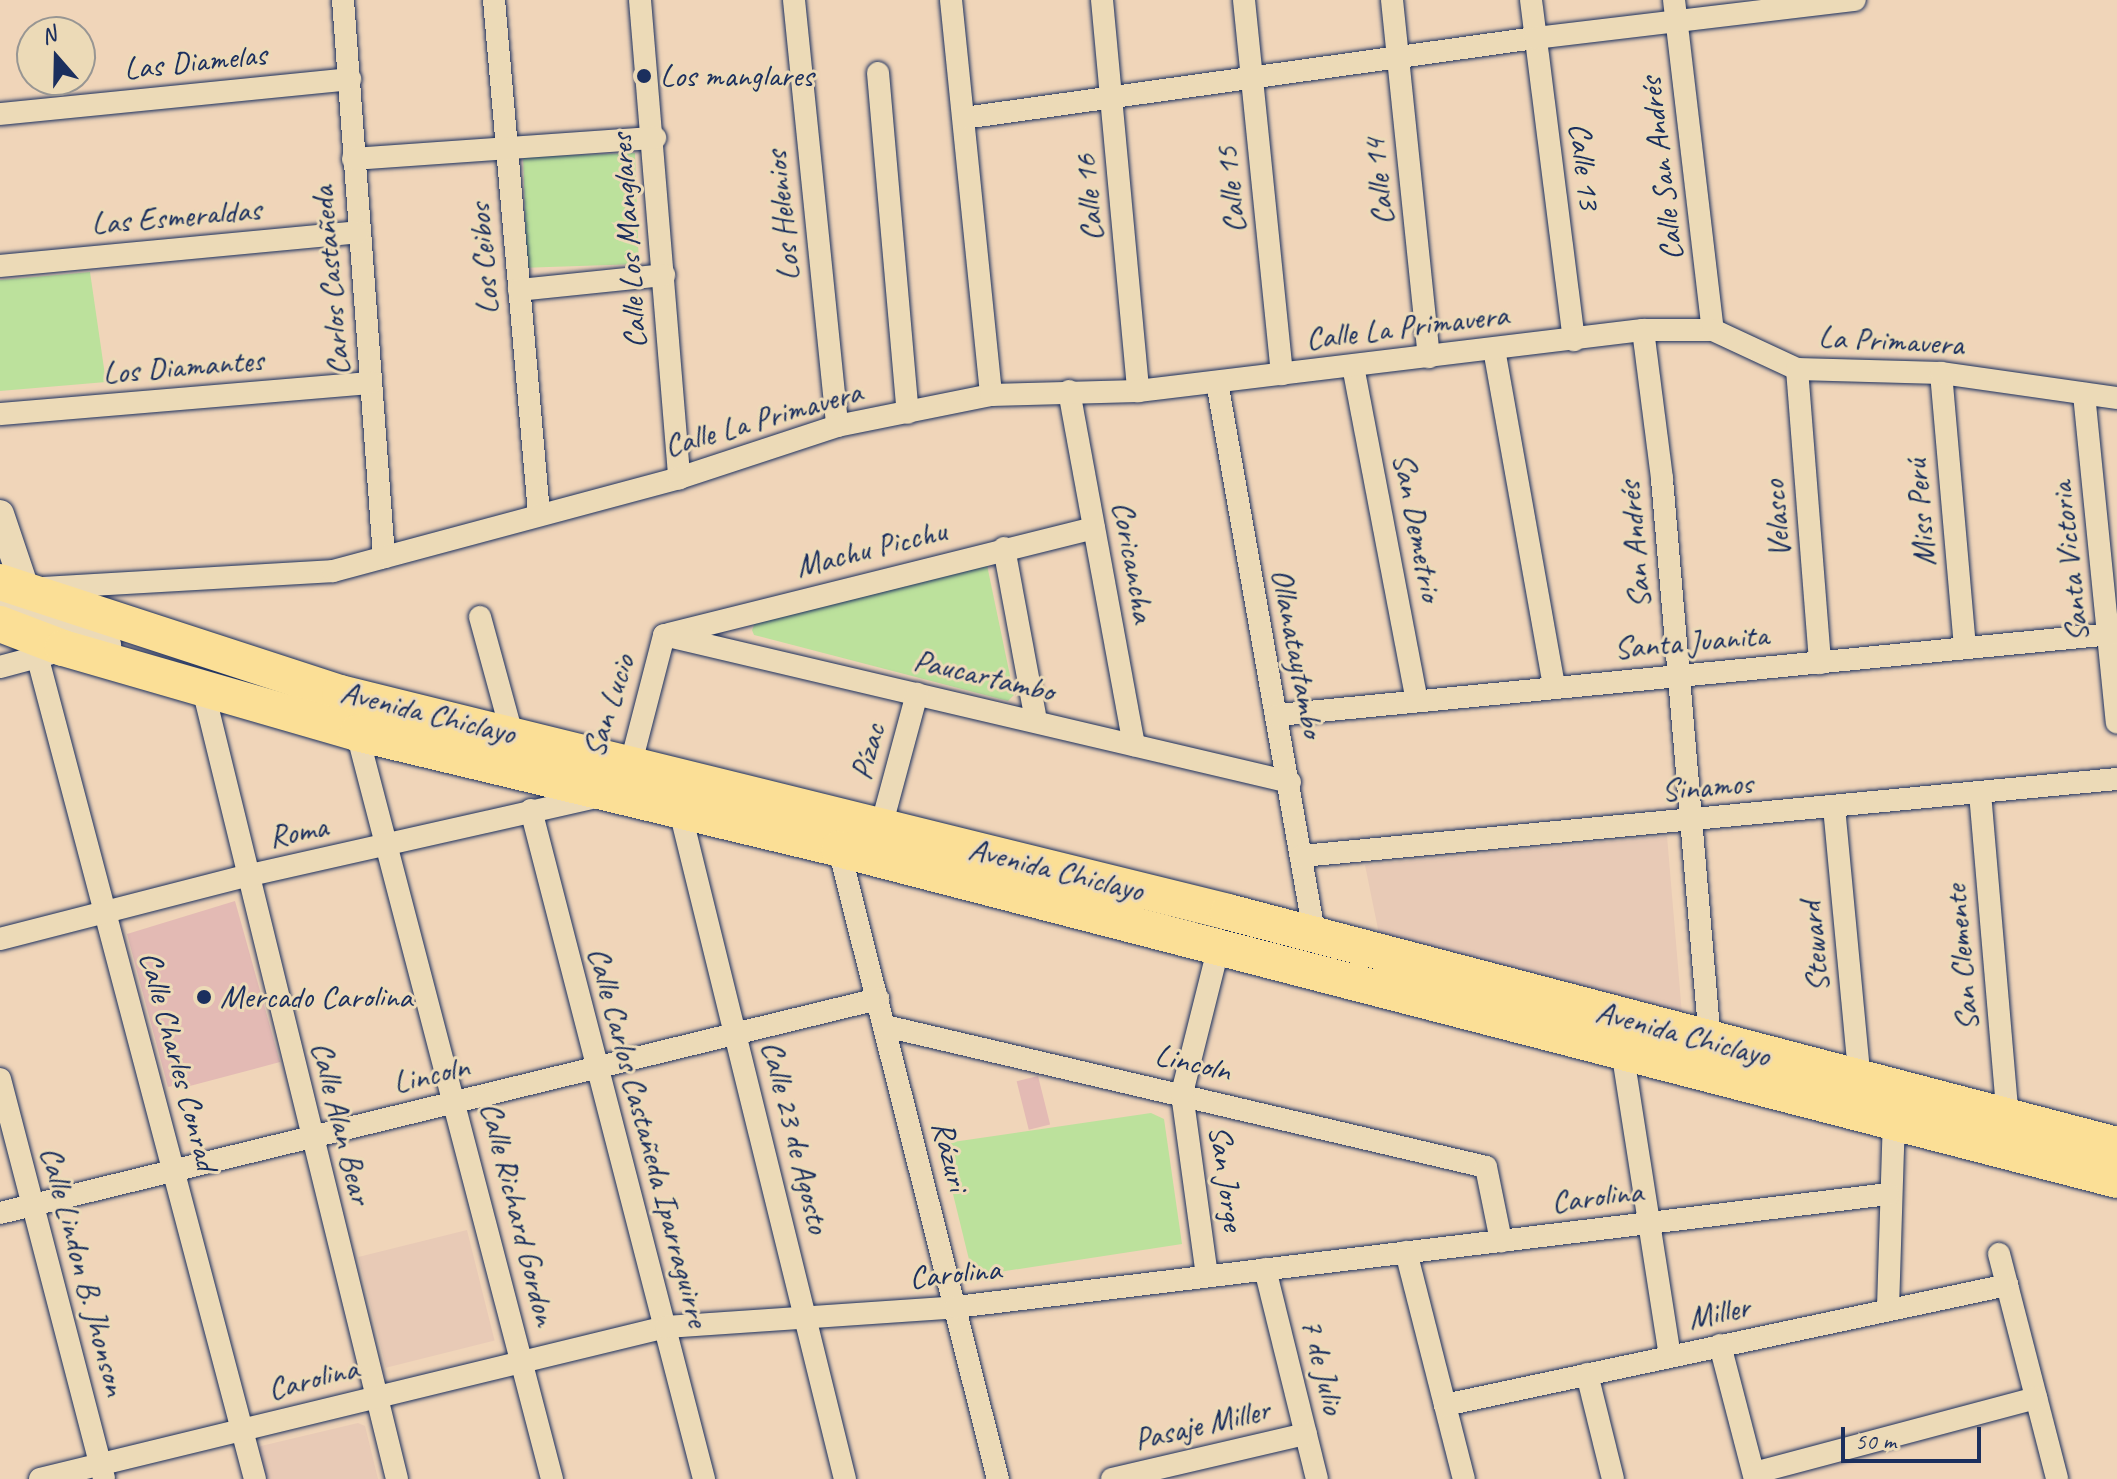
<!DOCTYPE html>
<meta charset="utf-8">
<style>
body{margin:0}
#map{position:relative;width:2117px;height:1479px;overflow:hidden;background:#f0d5b9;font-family:Caveat,sans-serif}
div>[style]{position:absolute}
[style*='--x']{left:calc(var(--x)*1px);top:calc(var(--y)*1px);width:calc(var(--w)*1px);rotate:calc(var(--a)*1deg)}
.built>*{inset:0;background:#e8cab6;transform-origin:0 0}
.green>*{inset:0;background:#bce19c;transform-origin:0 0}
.building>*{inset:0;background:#e3bab4;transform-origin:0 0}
.roads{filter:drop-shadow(0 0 2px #1b2f5e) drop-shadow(0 0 2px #1b2f5e)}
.minor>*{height:22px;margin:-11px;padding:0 11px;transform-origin:11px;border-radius:11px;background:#ecdab7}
.tertiary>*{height:28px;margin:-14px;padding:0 14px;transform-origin:14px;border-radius:14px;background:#ecdab7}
.primary>*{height:36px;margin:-18px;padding:0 18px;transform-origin:18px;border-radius:18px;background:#fbdf96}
.dots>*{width:22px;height:22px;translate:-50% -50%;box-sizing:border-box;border:4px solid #ecdab7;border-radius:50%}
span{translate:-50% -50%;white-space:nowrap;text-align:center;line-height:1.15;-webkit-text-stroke:6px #ecdab7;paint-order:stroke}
.street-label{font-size:32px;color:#1b2f5e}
.poi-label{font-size:32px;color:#1b2f5e}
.left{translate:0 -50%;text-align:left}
.north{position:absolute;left:16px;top:16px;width:80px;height:80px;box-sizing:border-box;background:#ecdab7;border:2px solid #989693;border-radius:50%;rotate:340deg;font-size:22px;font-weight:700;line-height:32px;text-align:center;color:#1b2f5e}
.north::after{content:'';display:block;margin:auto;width:28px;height:36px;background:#1b2f5e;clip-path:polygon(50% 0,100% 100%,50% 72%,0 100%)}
.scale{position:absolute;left:1841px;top:1427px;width:140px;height:36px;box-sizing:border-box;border:4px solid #1b2f5e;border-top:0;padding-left:10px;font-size:24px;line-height:28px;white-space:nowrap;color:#1b2f5e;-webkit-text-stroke:6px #ecdab7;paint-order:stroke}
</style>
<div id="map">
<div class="built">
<div style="clip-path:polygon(1667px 836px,1682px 1014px,1380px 939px,1365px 865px)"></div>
<div style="left:467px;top:1230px;width:114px;height:112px;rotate:76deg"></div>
<div style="clip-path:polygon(358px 1423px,365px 1426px,378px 1479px,265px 1479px,257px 1451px,261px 1446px)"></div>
</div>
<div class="green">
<div style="left:635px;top:153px;width:111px;height:112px;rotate:88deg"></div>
<div style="clip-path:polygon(90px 272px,106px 382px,0 391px,0 280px)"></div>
<div style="clip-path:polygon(987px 565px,1014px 695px,1008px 701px,754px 635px,752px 630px,755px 623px)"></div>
<div style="clip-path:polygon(1151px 1113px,1164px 1119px,1182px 1244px,973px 1276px,942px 1149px,946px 1143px)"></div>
</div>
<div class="building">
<div style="clip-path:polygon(235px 901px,280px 1062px,186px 1087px,185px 1083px,168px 1087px,127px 934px)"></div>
<div style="left:1038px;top:1076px;width:50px;height:22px;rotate:76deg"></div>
</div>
<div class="roads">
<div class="minor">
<div style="--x:343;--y:0;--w:559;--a:85.79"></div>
<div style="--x:494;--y:0;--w:515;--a:84.99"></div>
<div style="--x:640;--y:0;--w:480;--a:85.3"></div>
<div style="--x:794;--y:0;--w:428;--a:84.2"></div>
<div style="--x:951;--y:0;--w:397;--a:84.2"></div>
<div style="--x:1102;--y:0;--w:393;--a:84.7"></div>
<div style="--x:1244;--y:0;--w:376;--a:84.2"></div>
<div style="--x:1392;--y:0;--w:359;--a:84.1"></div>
<div style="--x:1531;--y:0;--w:343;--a:82.8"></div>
<div style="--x:1674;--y:0;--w:332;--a:83.3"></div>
<div style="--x:878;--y:73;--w:341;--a:85"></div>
<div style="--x:0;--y:114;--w:352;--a:-5.7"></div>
<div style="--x:964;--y:118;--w:577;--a:-7.98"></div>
<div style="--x:1535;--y:38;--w:322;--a:-6.8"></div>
<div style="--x:353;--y:159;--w:303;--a:-4"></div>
<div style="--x:0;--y:266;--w:359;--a:-5.4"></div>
<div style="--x:519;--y:290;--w:146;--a:-5.9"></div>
<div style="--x:1643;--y:330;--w:150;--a:82.7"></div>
<div style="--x:1662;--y:479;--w:564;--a:85.12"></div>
<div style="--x:1494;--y:349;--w:343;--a:79.9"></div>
<div style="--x:1353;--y:366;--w:341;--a:79.2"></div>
<div style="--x:1797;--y:369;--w:295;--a:85.5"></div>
<div style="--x:1941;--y:373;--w:276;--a:85"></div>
<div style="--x:1217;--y:382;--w:565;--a:80"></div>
<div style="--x:1069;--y:391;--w:360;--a:79.6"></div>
<div style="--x:2084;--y:394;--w:330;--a:84.3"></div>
<div style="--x:0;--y:414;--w:372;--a:-4.8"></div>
<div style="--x:1004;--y:548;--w:176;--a:79.5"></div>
<div style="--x:41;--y:588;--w:292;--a:-3.3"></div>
<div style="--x:333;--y:571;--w:358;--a:-15"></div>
<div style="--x:679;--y:478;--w:166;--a:-18.2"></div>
<div style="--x:837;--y:426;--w:157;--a:-11.4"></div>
<div style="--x:991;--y:395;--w:147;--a:-1.6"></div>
<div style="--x:1138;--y:391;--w:509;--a:-6.89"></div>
<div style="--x:1643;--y:330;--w:70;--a:0"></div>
<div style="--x:1713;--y:330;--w:93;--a:24.9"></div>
<div style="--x:1797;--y:369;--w:144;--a:1.6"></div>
<div style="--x:1941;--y:373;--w:178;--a:8.1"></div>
<div style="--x:480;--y:617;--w:121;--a:74.7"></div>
<div style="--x:669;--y:634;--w:438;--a:-14"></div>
<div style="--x:664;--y:635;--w:643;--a:13.22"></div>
<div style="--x:38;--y:659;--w:848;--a:75.18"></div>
<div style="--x:0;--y:667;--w:51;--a:-14.9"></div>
<div style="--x:203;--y:689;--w:813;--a:76.2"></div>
<div style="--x:1278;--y:715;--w:837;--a:-5.55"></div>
<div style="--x:357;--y:733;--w:771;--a:75.35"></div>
<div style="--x:623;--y:775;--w:14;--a:-56"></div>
<div style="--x:631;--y:763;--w:132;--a:-75.5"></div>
<div style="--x:1980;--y:793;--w:325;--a:85.1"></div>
<div style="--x:1834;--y:807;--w:274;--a:84.6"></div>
<div style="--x:531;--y:810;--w:691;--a:75.5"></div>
<div style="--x:680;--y:811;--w:688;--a:76.13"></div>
<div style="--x:881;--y:827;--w:138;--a:-74.9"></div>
<div style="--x:839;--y:849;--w:650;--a:75.84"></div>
<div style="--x:1302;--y:856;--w:819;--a:-5.4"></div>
<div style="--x:0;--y:939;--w:254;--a:-14.4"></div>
<div style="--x:246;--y:876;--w:359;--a:-12.7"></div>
<div style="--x:885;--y:1026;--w:617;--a:13.2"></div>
<div style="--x:1486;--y:1167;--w:76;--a:78.5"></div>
<div style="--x:1622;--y:1050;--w:310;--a:81.1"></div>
<div style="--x:0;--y:1079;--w:412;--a:75.4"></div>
<div style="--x:0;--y:1213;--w:904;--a:-13.7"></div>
<div style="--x:1406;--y:1252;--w:234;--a:75.7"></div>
<div style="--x:1999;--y:1254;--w:232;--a:75.5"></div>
<div style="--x:1265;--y:1269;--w:216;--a:76.1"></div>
<div style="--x:1207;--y:1276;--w:185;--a:-97.8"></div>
<div style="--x:1182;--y:1093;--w:147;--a:-75.9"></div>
<div style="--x:1888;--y:1308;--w:186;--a:-88.2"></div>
<div style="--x:1720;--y:1345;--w:138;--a:75.4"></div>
<div style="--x:1587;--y:1374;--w:108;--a:76.1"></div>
<div style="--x:1445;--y:1405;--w:575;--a:-12.05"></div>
<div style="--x:1754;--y:1473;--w:292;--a:-14.9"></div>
<div style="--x:40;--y:1479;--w:644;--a:-13.65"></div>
<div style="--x:666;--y:1327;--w:291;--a:-3.9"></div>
<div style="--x:956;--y:1307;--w:939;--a:-6.91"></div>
<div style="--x:1112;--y:1479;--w:199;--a:-13.1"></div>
</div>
<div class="tertiary">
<div style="--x:0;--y:514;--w:94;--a:71.4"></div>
<div style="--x:0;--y:603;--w:115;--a:21.4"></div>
</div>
<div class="primary">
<div style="--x:0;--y:582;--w:358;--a:18.1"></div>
<div style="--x:340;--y:693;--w:915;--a:13.85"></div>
<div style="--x:1228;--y:912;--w:919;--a:14.69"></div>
<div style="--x:0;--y:624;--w:67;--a:20.9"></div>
<div style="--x:63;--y:648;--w:306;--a:16.1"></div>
<div style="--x:357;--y:733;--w:496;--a:13.5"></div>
<div style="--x:839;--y:849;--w:1320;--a:14.52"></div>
</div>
</div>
<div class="dots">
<div style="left:644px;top:76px;background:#1b2f5e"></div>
<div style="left:204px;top:997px;background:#1b2f5e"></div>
</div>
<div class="street-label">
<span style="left:195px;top:62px;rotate:-6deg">Las Diamelas</span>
<span style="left:1584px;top:166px;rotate:83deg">Calle 13</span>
<span style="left:1662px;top:169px;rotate:-97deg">Calle San Andrés</span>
<span style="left:1379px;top:182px;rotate:-96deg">Calle 14</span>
<span style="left:1231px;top:190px;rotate:-96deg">Calle 15</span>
<span style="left:1089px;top:198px;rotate:-95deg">Calle 16</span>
<span style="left:783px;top:216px;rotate:-96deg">Los Helenios</span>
<span style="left:176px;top:217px;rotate:-5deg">Las Esmeraldas</span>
<span style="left:629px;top:241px;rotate:-94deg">Calle Los Manglares</span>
<span style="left:484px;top:259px;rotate:-95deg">Los Ceibos</span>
<span style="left:331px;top:281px;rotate:-95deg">Carlos Castañeda</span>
<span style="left:1407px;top:327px;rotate:-7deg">Calle La Primavera</span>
<span style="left:1891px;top:341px;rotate:3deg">La Primavera</span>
<span style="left:183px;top:367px;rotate:-5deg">Los Diamantes</span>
<span style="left:763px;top:419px;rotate:-16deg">Calle La Primavera</span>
<span style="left:1921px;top:513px;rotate:-95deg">Miss Perú</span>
<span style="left:1777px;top:519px;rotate:-95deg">Velasco</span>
<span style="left:1417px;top:527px;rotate:79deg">San Demetrio</span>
<span style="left:1635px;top:545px;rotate:-95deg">San Andrés</span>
<span style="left:871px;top:549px;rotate:-14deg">Machu Picchu</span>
<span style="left:1133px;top:562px;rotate:80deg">Coricancha</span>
<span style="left:2070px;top:562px;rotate:-96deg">Santa Victoria</span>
<span style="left:1691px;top:642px;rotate:-5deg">Santa Juanita</span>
<span style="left:1297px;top:653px;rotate:79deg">Ollanataytambo</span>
<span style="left:984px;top:676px;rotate:13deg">Paucartambo</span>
<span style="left:609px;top:706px;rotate:-72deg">San Lucio</span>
<span style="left:428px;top:713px;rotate:14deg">Avenida Chiclayo</span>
<span style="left:868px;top:752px;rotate:-75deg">Pízac</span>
<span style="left:1707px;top:787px;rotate:-5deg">Sinamos</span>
<span style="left:298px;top:832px;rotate:-12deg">Roma</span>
<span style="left:1056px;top:870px;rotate:14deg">Avenida Chiclayo</span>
<span style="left:1815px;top:947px;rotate:-95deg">Steward</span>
<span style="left:1962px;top:958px;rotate:-95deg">San Clemente</span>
<span style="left:1683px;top:1034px;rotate:15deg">Avenida Chiclayo</span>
<span style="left:178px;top:1061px;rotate:75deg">Calle Charles Conrad</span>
<span style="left:1193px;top:1063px;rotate:13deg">Lincoln</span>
<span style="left:431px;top:1075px;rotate:-14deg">Lincoln</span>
<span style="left:341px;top:1123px;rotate:76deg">Calle Alan Bear</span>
<span style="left:648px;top:1137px;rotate:75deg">Calle Carlos Castañeda Iparraguirre</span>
<span style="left:795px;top:1137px;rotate:76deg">Calle 23 de Agosto</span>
<span style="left:950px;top:1156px;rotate:76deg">Rázuri</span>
<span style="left:1226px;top:1178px;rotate:82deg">San Jorge</span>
<span style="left:1597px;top:1197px;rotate:-7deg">Carolina</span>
<span style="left:518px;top:1214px;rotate:76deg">Calle Richard Gordon</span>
<span style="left:83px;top:1271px;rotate:75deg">Calle Lindon B. Jhonson</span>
<span style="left:955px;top:1274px;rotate:-6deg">Carolina</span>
<span style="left:1719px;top:1313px;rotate:-12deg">Miller</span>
<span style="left:1322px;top:1366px;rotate:76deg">7 de Julio</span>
<span style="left:313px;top:1379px;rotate:-14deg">Carolina</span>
<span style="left:1202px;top:1425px;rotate:-13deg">Pasaje Miller</span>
</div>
<div class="poi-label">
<span class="left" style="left:660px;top:76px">Los manglares</span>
<span class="left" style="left:220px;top:997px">Mercado Carolina</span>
</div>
<div class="north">N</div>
<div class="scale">50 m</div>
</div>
